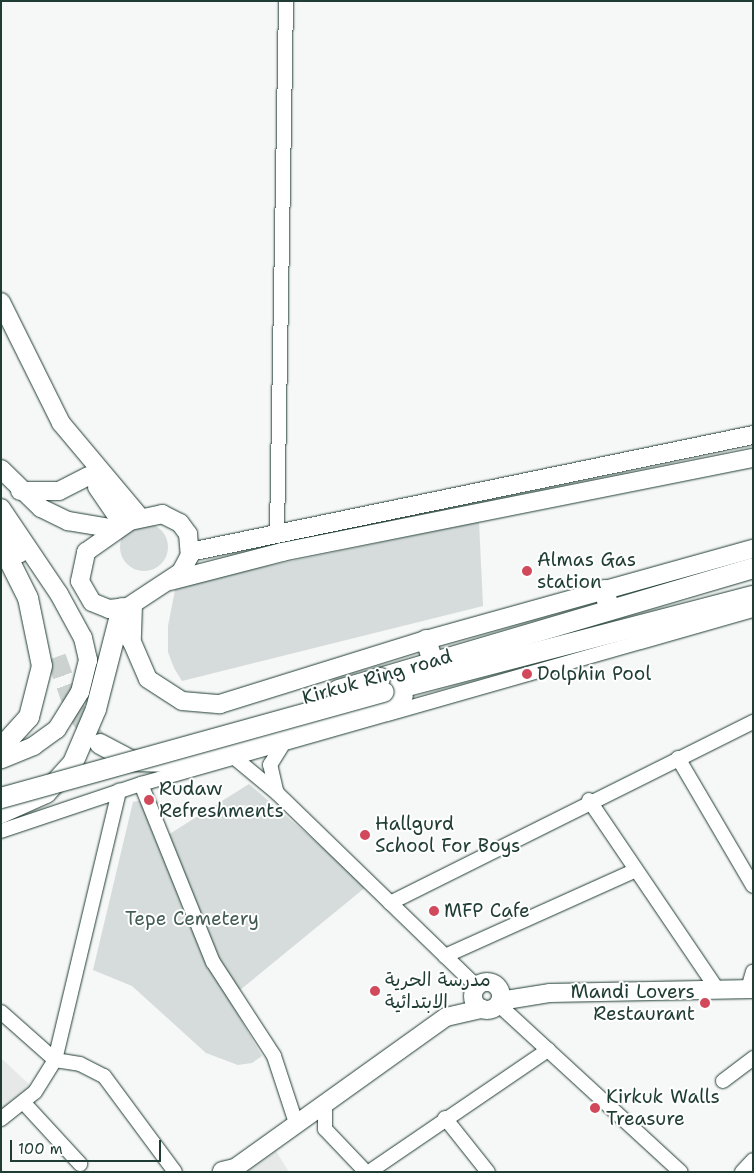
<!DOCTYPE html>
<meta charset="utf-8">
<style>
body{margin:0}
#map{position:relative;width:754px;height:1173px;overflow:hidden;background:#f6f7f7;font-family:"Shantell Sans","Playpen Sans Arabic",sans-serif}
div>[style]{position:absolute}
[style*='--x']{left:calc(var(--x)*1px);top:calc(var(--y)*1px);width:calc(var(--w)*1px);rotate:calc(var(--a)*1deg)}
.built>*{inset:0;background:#e6e9e8}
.green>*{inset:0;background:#d6dcdb}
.round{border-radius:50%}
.highway-tunnel>*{height:20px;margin-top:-10px;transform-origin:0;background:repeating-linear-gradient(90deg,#cbd2d0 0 20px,transparent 0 30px)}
.roads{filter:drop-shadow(0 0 1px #1f3d34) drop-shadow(0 0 1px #1f3d34)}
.minor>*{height:14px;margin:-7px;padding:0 7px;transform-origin:7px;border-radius:7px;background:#fff}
.major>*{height:18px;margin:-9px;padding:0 9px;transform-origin:9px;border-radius:9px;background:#fff}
.major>.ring{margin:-9px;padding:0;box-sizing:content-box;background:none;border:18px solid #fff;border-radius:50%}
.highway>*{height:20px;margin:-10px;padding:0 10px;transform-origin:10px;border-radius:10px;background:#fff}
.bridges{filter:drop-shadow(0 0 1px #1f3d34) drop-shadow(0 0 1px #1f3d34)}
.highway-bridge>*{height:20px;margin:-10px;padding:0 10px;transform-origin:10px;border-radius:10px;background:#fff}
.dots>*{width:14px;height:14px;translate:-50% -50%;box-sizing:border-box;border:2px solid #fff;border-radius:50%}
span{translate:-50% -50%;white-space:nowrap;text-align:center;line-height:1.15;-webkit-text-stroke:4px #fff;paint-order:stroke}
.poi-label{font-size:19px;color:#1f3d34}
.left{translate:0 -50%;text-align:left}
.right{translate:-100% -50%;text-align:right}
.street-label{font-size:19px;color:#1f3d34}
.park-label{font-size:19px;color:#445d55}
.frame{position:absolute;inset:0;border:2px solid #1f3d34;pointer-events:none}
.scale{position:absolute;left:10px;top:1140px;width:151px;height:22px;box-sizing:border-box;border:2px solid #1f3d34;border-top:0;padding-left:6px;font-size:15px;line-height:18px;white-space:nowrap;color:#1f3d34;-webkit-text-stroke:4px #fff;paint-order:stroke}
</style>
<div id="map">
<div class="built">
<div style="clip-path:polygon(1px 1058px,32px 1087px,1px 1110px)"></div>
<div style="clip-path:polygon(276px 1151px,289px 1172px,245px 1172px)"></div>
</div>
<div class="green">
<div style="clip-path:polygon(479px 522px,483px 606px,182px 681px,174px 668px,168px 652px,168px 626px,176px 585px)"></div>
<div class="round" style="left:120px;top:523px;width:48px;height:48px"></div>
<div style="clip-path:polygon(249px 784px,367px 886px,229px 999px,262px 1056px,252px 1063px,238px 1065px,206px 1053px,132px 986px,93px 970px,133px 802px,143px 800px,160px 840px)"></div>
</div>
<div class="highway-tunnel">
<div style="--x:56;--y:657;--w:56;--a:70.3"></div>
<div style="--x:75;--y:710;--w:39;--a:55"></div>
</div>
<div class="roads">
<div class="minor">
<div style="--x:277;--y:533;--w:532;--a:-89.03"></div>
<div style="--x:235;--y:758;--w:55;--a:39.8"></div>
<div style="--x:277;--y:793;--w:277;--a:44.1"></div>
<div style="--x:678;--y:758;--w:148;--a:59.6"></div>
<div style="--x:141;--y:784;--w:192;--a:68"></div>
<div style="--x:213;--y:962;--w:112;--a:57"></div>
<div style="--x:274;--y:1056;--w:64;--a:71.8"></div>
<div style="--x:276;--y:790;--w:26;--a:-103"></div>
<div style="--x:270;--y:765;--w:22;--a:-58"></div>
<div style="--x:589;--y:800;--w:228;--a:55.9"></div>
<div style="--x:1;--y:831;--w:148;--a:-18.6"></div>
<div style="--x:141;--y:784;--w:636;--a:-15.87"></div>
<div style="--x:390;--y:903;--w:406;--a:-26.5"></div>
<div style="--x:445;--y:956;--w:209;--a:-24.2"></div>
<div style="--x:748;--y:989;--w:18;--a:-74"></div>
<div style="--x:498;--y:1004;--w:248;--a:42.6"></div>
<div style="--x:1;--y:1012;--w:72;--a:41.6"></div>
<div style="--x:55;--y:1060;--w:25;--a:9"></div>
<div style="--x:80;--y:1064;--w:27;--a:27"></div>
<div style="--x:104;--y:1076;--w:119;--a:53.5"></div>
<div style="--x:723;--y:1081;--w:38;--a:-37"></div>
<div style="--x:24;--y:1103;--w:83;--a:47.4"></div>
<div style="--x:325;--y:1106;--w:23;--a:90"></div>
<div style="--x:325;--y:1129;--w:59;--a:46.4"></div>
<div style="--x:445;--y:1118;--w:69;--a:51.5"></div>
<div style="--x:1;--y:1119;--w:43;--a:-38.5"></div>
<div style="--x:35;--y:1092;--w:38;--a:-58"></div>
<div style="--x:55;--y:1060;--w:277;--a:-76.6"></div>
<div style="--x:369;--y:1172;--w:217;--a:-34.3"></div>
<div style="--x:742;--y:1172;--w:16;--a:-47"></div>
</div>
<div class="major">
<div style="--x:1;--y:302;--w:135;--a:63.6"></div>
<div style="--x:61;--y:423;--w:123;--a:50"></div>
<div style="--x:1;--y:469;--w:56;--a:44.3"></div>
<div style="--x:41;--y:508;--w:30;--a:26"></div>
<div style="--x:68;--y:521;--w:49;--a:9.5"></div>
<div style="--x:97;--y:487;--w:46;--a:55.6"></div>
<div style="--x:20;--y:491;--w:39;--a:0"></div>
<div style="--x:59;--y:491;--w:33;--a:-27"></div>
<div style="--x:1;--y:508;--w:104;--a:56"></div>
<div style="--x:59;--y:594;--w:50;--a:61.4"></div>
<div style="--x:83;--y:638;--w:23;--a:77"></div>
<div style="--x:88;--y:660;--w:33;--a:104"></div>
<div style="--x:80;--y:692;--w:44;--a:121.9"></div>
<div style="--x:57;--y:729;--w:29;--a:144"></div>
<div style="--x:34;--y:746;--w:35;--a:158"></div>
<div style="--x:162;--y:514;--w:20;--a:27"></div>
<div style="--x:180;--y:523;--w:14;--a:54"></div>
<div style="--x:188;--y:534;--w:21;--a:85"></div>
<div style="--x:190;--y:555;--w:19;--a:118"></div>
<div style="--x:181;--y:572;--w:64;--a:146.6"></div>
<div style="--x:128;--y:607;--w:19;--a:174"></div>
<div style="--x:109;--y:609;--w:18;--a:-158"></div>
<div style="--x:92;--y:602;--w:24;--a:-120"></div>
<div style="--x:80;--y:581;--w:30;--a:-78"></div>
<div style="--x:86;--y:552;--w:54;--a:-35.2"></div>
<div style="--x:130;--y:521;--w:33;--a:-12"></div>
<div style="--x:190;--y:552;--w:575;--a:-11.74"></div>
<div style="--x:170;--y:581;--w:116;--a:-14.5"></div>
<div style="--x:282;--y:552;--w:480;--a:-11.3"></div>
<div style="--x:133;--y:605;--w:37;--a:92"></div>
<div style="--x:132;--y:642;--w:40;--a:66.6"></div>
<div style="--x:148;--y:679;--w:40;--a:32.9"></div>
<div style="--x:182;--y:701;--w:38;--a:5"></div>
<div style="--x:220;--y:704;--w:216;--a:-17.3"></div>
<div style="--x:426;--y:640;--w:339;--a:-15.6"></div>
<div class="ring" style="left:473px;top:982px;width:10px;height:10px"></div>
<div style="--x:500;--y:1001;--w:51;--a:-9.1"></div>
<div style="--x:550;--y:993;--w:203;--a:-1.1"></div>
<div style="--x:222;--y:1171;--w:13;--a:-13"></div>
<div style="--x:235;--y:1168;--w:259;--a:-35.6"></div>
<div style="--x:446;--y:1017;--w:37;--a:-13"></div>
</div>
<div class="highway">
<div style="--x:1;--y:525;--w:33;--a:57"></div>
<div style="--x:1;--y:544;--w:60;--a:63.4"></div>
<div style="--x:28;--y:598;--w:69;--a:78.4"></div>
<div style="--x:42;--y:666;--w:53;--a:104.3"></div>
<div style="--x:29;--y:717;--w:42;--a:132.1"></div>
<div style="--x:604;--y:590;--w:19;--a:74"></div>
<div style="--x:426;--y:640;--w:22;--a:72"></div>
<div style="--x:380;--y:678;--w:389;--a:-16.4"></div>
<div style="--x:384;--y:692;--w:381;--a:-14.6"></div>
<div style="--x:100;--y:744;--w:36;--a:28"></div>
<div style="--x:132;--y:761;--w:40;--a:1.4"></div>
<div style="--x:172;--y:762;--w:240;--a:-15.9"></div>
<div style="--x:1;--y:813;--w:49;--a:-24"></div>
<div style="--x:46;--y:793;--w:40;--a:-48"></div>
<div style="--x:73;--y:763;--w:59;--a:-66.9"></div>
<div style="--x:96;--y:709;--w:104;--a:-75.6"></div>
</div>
</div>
<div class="bridges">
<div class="highway-bridge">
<div style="--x:338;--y:690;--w:44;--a:-15.9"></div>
<div style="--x:1;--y:798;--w:397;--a:-15.5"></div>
</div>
</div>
<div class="dots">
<div style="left:527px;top:571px;background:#d1495b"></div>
<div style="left:527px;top:674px;background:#d1495b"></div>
<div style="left:149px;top:800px;background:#d1495b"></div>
<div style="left:365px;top:835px;background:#d1495b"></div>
<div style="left:434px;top:911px;background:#d1495b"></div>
<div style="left:375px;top:991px;background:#d1495b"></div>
<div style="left:705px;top:1003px;background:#d1495b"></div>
<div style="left:595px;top:1108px;background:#d1495b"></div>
</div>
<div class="poi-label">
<span class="left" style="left:537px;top:571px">Almas Gas<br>station</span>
<span class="left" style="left:537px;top:674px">Dolphin Pool</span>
<span class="left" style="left:159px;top:800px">Rudaw<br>Refreshments</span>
<span class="left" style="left:375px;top:835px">Hallgurd<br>School For Boys</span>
<span class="left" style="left:444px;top:911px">MFP Cafe</span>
<span class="left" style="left:385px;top:991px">مدرسة الحرية<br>الابتدائية</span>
<span class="right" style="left:695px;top:1003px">Mandi Lovers<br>Restaurant</span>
<span class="left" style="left:606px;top:1108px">Kirkuk Walls<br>Treasure</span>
</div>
<div class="street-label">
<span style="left:377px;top:677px;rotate:-16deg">Kirkuk Ring road</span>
</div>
<div class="park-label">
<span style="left:192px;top:919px">Tepe Cemetery</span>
</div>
<div class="frame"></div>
<div class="scale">100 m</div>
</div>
